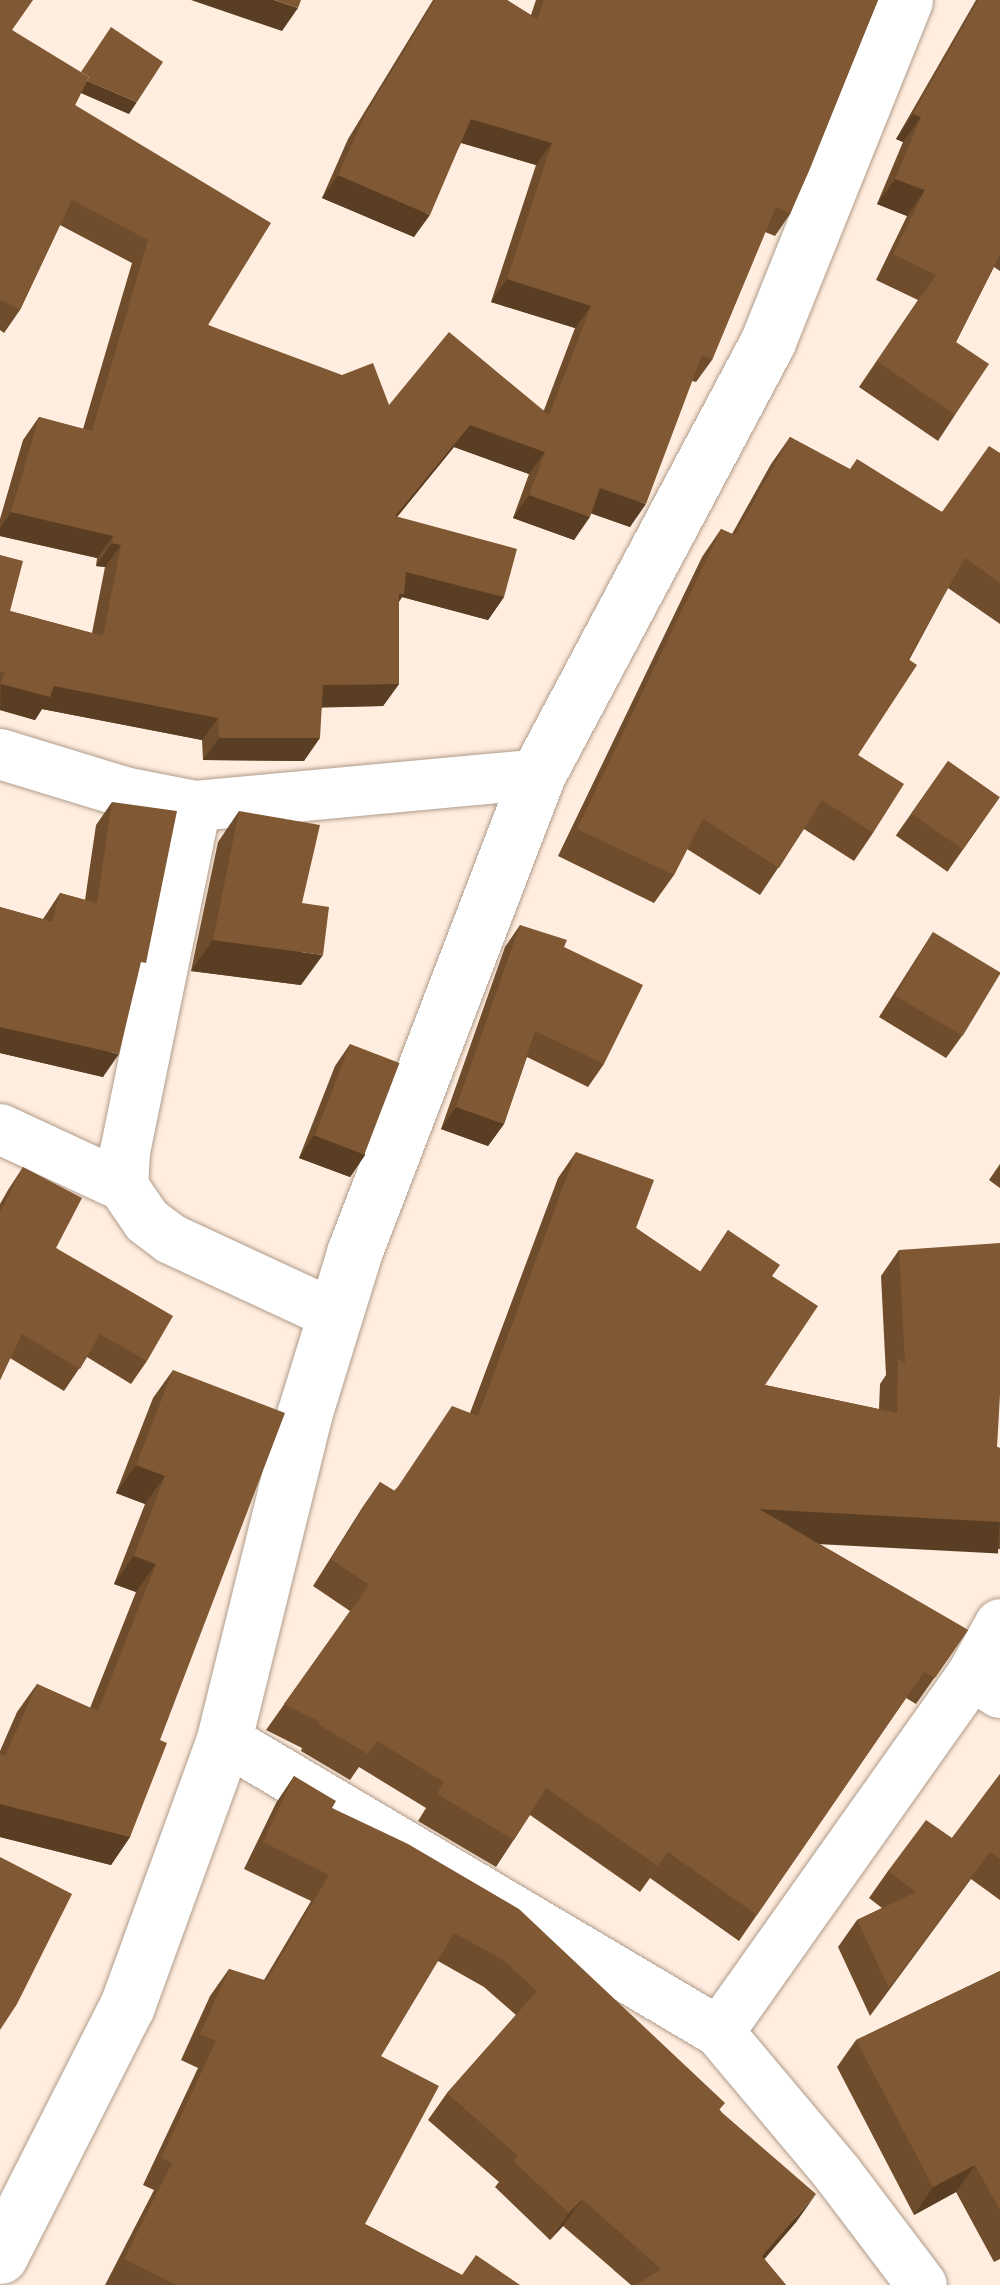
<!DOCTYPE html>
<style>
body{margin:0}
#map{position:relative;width:1000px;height:2285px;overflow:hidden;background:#ffeddf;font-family:Poppins,sans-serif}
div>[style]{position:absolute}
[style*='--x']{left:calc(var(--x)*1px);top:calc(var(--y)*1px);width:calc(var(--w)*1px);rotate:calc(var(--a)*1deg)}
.roads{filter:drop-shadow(0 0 2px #b09c8b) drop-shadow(0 0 2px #b09c8b)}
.minor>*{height:50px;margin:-25px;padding:0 25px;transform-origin:25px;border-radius:25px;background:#fff}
.tertiary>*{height:55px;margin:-27.5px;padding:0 27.5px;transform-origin:27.5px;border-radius:27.5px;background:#fff}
.wall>*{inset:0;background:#6e4c2c;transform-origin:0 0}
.shaded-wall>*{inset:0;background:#5a3e24;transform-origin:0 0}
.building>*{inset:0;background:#805833;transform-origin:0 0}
span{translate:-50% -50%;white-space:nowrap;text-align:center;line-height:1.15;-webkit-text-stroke:8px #ffeddf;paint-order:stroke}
</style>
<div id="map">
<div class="roads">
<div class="minor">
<div style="--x:0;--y:754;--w:130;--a:17"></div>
<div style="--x:124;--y:792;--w:73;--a:11"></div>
<div style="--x:196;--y:806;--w:343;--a:-5.3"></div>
<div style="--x:196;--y:806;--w:352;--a:101.6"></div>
<div style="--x:125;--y:1151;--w:35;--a:93"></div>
<div style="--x:123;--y:1186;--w:42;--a:55.6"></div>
<div style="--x:147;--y:1221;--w:30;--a:37"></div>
<div style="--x:171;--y:1239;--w:181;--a:24.9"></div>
<div style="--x:0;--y:1129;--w:136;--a:24.9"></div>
<div style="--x:972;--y:1675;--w:58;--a:-61.2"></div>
<div style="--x:224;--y:1739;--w:575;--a:30.62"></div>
<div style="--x:719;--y:2032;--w:185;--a:50"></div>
<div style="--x:838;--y:2174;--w:139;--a:52.9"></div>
<div style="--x:719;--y:2032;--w:438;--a:-54.7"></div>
<div style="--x:972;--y:1675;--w:33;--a:33"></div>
</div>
<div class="tertiary">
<div style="--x:0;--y:2256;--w:280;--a:-63.1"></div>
<div style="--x:127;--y:2006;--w:284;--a:-70"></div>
<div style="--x:224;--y:1739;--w:334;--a:-76.1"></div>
<div style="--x:304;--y:1415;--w:170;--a:-72.8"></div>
<div style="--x:354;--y:1253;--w:513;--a:-68.99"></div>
<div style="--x:538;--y:774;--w:490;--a:-62"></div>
<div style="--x:768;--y:341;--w:367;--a:-68.1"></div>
</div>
</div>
<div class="wall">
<div style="clip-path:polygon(0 0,12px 30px,129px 114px,81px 93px,75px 105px,208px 325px,389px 405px,544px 410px,575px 328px,491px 302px,536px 165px,461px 143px,414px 237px,322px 198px,348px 139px,433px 0,507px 0,531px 15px,536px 0,878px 0,790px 214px,775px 236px,765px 232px,712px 360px,696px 382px,692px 381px,630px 527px,591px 513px,574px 540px,513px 518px,529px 474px,454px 447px,397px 517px,504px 597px,488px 620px,402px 597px,399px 602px,399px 684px,383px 706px,322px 707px,304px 761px,203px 760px,202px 740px,42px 709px,35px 720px,0 710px,0 555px,10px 611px,92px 633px,105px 567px,96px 566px,97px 558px,0 536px,0 519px,23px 440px,39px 417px,83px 429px,132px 263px,60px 225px,20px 310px,4px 333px,0 330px)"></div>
<div style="clip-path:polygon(976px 0,1000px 0,1000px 271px,994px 267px,956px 342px,955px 415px,938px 441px,859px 387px,918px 300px,876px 280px,907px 216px,877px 204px,903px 142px,896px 139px)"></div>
<div style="clip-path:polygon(790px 437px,849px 469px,942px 512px,1000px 453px,1000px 624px,948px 588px,858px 755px,873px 833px,854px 861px,804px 829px,760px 895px,687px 849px,674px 875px,654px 903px,558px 856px,702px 557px,721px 529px,732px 534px,771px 464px)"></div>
<div style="left:948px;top:761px;width:63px;height:91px;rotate:35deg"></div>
<div style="clip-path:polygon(112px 802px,138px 974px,103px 1077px,0 1053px,0 907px,43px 919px,60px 893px,85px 900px,96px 825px)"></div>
<div style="clip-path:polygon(239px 811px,302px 903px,301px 985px,191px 971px,218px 842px)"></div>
<div style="clip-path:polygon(520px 925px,564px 947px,604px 1064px,588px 1087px,527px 1057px,504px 1124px,488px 1146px,441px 1129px,505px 947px)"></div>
<div style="clip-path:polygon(933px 932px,962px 1036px,946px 1058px,879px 1017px)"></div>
<div style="clip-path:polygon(350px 1044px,365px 1155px,350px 1177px,299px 1158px,335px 1066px)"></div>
<div style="clip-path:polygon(576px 1152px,636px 1228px,700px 1272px,728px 1230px,772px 1276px,765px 1385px,879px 1409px,880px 1384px,886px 1375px,881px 1276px,899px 1250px,997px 1447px,1000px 1448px,1000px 1549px,811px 1539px,968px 1630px,916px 1704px,906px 1698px,739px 1941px,650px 1878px,640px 1892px,530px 1815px,496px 1867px,418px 1821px,426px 1808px,359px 1767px,350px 1780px,301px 1751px,302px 1748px,266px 1730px,350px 1611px,313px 1586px,362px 1508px,380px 1482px,394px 1491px,470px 1413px,558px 1178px)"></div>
<div style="clip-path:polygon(1000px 1164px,1000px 1188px,989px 1180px)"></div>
<div style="clip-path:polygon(23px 1167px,56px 1248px,147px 1361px,131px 1384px,87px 1357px,64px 1391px,10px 1358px,0 1380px,0 1204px,8px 1190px)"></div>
<div style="clip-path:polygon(173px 1370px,160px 1740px,130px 1837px,111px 1865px,0 1837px,0 1751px,17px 1712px,37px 1684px,90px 1708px,136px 1592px,114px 1584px,145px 1504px,116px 1493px,153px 1398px)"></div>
<div style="clip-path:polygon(1000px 1774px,1000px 1900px,971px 1879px,870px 2016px,838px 1947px,857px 1920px,882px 1908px,869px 1898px,888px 1871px,952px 1838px)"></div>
<div style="clip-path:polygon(294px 1776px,332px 1808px,720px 2110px,797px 2221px,764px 2259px,786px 2285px,631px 2285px,563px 2226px,550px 2240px,495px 2187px,499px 2182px,428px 2120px,447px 2093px,516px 2015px,484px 1987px,438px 1961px,381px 2056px,365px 2224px,462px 2275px,520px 2285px,105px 2285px,154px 2190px,143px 2185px,198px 2068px,181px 2060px,210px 1996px,229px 1969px,264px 1980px,311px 1901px,244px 1869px,276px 1803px)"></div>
<div style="clip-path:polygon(1000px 1971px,1000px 2259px,994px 2262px,956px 2192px,914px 2215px,837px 2067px,856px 2040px)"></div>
</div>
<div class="shaded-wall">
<div style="clip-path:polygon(191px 0,274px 0,298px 8px,282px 31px)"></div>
<div style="clip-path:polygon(78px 77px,137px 102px,129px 114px,70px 88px)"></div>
<div style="clip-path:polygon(913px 114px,921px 117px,903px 142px,896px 139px)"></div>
<div style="clip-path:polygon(471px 119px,552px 143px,536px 165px,455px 141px)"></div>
<div style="clip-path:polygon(338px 175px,430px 215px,414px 237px,322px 198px)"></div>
<div style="clip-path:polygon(895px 179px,925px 190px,907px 216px,877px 204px)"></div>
<div style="clip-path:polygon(507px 279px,591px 306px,575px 328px,491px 302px)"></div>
<div style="clip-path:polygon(470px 425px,545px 452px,529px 474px,454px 447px,379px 539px,395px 516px)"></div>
<div style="clip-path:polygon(600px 488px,646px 504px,630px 527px,584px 511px)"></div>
<div style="clip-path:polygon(529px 495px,590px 517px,574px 540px,513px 518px)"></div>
<div style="clip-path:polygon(11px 512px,113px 536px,97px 558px,0 536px,0 528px)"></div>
<div style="clip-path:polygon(112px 543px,121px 545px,105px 567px,96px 566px)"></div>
<div style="clip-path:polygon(406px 572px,504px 597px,488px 620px,402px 597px,388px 617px)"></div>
<div style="clip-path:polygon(1px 684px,54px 686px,218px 718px,202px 740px,42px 709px,35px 720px,0 710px)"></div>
<div style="clip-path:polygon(399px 684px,383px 706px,307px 708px,323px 685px)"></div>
<div style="clip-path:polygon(219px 738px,320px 738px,304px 761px,203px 760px)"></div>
<div style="clip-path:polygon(213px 940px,323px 955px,301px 985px,191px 971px)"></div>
<div style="clip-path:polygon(0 1027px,119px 1054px,103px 1077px,0 1053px)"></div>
<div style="clip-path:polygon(456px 1107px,504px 1124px,488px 1146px,441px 1129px)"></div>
<div style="clip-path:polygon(314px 1135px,365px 1155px,350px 1177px,299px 1158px)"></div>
<div style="clip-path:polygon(136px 1465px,165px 1476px,145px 1504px,116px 1493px)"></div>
<div style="left:759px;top:1509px;width:241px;height:32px;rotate:3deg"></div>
<div style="clip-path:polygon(134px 1556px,156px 1564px,136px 1592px,114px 1584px)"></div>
<div style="clip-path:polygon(0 1804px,130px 1837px,111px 1865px,0 1837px)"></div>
<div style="clip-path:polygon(975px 2165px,956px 2192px,914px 2215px,933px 2187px)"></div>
<div style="clip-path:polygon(816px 2194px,797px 2221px,744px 2283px,762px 2256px)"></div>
<div style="clip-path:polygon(582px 2199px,563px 2226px,550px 2240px,569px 2213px)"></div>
</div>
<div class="building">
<div style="clip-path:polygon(0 0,33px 0,12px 30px,89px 77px,75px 105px,271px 223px,208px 325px,342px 375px,373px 363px,389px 405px,449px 332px,549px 415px,591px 306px,507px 279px,552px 143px,471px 119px,430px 215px,338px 175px,364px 117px,435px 0,507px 0,537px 19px,544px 0,878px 0,809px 171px,790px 214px,776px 207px,712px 360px,702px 355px,646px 504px,600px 488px,590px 517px,529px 495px,545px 452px,470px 425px,395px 516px,517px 549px,504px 597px,406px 572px,404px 594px,399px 594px,399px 684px,323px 685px,320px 738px,219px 738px,218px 718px,54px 686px,50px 697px,1px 684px,4px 672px,0 671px,0 555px,23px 561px,10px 611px,103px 636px,121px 545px,112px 543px,113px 536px,11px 512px,39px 417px,92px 431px,148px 240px,72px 200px,20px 310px,0 300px)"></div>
<div style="clip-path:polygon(274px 0,301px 0,298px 8px)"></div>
<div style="clip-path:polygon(978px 0,1000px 0,1000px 254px,956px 342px,989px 364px,955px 415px,877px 361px,936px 275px,893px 254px,925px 190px,895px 179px,921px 117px,913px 114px)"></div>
<div style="clip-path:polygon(111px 27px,163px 62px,137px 102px,87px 81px,89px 77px,81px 72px)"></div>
<div style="clip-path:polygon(790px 437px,850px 469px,857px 459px,942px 512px,989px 446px,1000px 453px,1000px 583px,965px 558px,908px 659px,917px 665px,858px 755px,904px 784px,873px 833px,822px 800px,779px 868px,703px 819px,674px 875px,577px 829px,721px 529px,735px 535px)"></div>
<div style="left:948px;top:761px;width:63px;height:64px;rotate:35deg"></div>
<div style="clip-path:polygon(112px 802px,177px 811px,146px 963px,141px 962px,119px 1054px,0 1027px,0 907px,52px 922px,60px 893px,97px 903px)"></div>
<div style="clip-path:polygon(239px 811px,320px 825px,302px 903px,329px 907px,323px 955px,213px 940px)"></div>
<div style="clip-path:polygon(520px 925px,567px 940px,564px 947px,643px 985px,604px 1064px,535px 1031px,504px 1124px,456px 1107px)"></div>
<div style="left:933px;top:932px;width:79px;height:74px;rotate:31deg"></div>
<div style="left:350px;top:1044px;width:53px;height:98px;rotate:21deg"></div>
<div style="clip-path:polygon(576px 1152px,654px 1180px,636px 1228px,701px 1272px,728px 1230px,780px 1265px,772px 1276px,818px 1306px,765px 1385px,897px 1413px,898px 1358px,905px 1363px,899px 1250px,1000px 1243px,1000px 1395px,997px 1447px,1000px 1448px,1000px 1522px,759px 1509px,968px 1630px,935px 1678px,924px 1672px,757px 1915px,668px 1852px,658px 1866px,546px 1788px,514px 1840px,437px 1794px,444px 1782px,377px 1741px,368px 1754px,319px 1725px,320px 1722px,284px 1704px,369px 1585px,331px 1559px,380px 1482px,395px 1491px,452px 1406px,478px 1416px)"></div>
<div style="clip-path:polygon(23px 1167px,82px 1198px,56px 1248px,173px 1316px,147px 1361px,100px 1334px,80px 1369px,22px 1334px,0 1380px,0 1212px)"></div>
<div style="clip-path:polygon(173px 1370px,285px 1413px,160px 1740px,167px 1743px,130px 1837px,0 1804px,0 1753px,5px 1756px,37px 1684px,98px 1711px,156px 1564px,134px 1556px,165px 1476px,136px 1465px)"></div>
<div style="clip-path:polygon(1000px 1774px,1000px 1859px,990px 1852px,889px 1988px,857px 1920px,916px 1892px,888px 1871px,926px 1820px,952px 1838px)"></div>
<div style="clip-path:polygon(294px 1776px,336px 1801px,332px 1808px,408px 1844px,519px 1909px,725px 2103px,719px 2110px,816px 2194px,762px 2256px,786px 2285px,636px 2285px,661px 2269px,582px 2199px,569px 2213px,513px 2161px,518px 2156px,447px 2093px,537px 1991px,503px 1960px,454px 1933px,381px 2056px,439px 2086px,365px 2224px,462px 2275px,476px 2255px,520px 2285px,176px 2285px,124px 2259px,172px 2163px,161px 2158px,216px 2041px,200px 2034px,229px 1969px,266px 1981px,329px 1875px,263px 1842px)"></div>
<div style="clip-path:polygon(0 1857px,72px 1894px,17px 2004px,0 2030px)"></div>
<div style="clip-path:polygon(1000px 1971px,1000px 2210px,975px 2165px,933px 2187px,856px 2040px)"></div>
</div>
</div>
